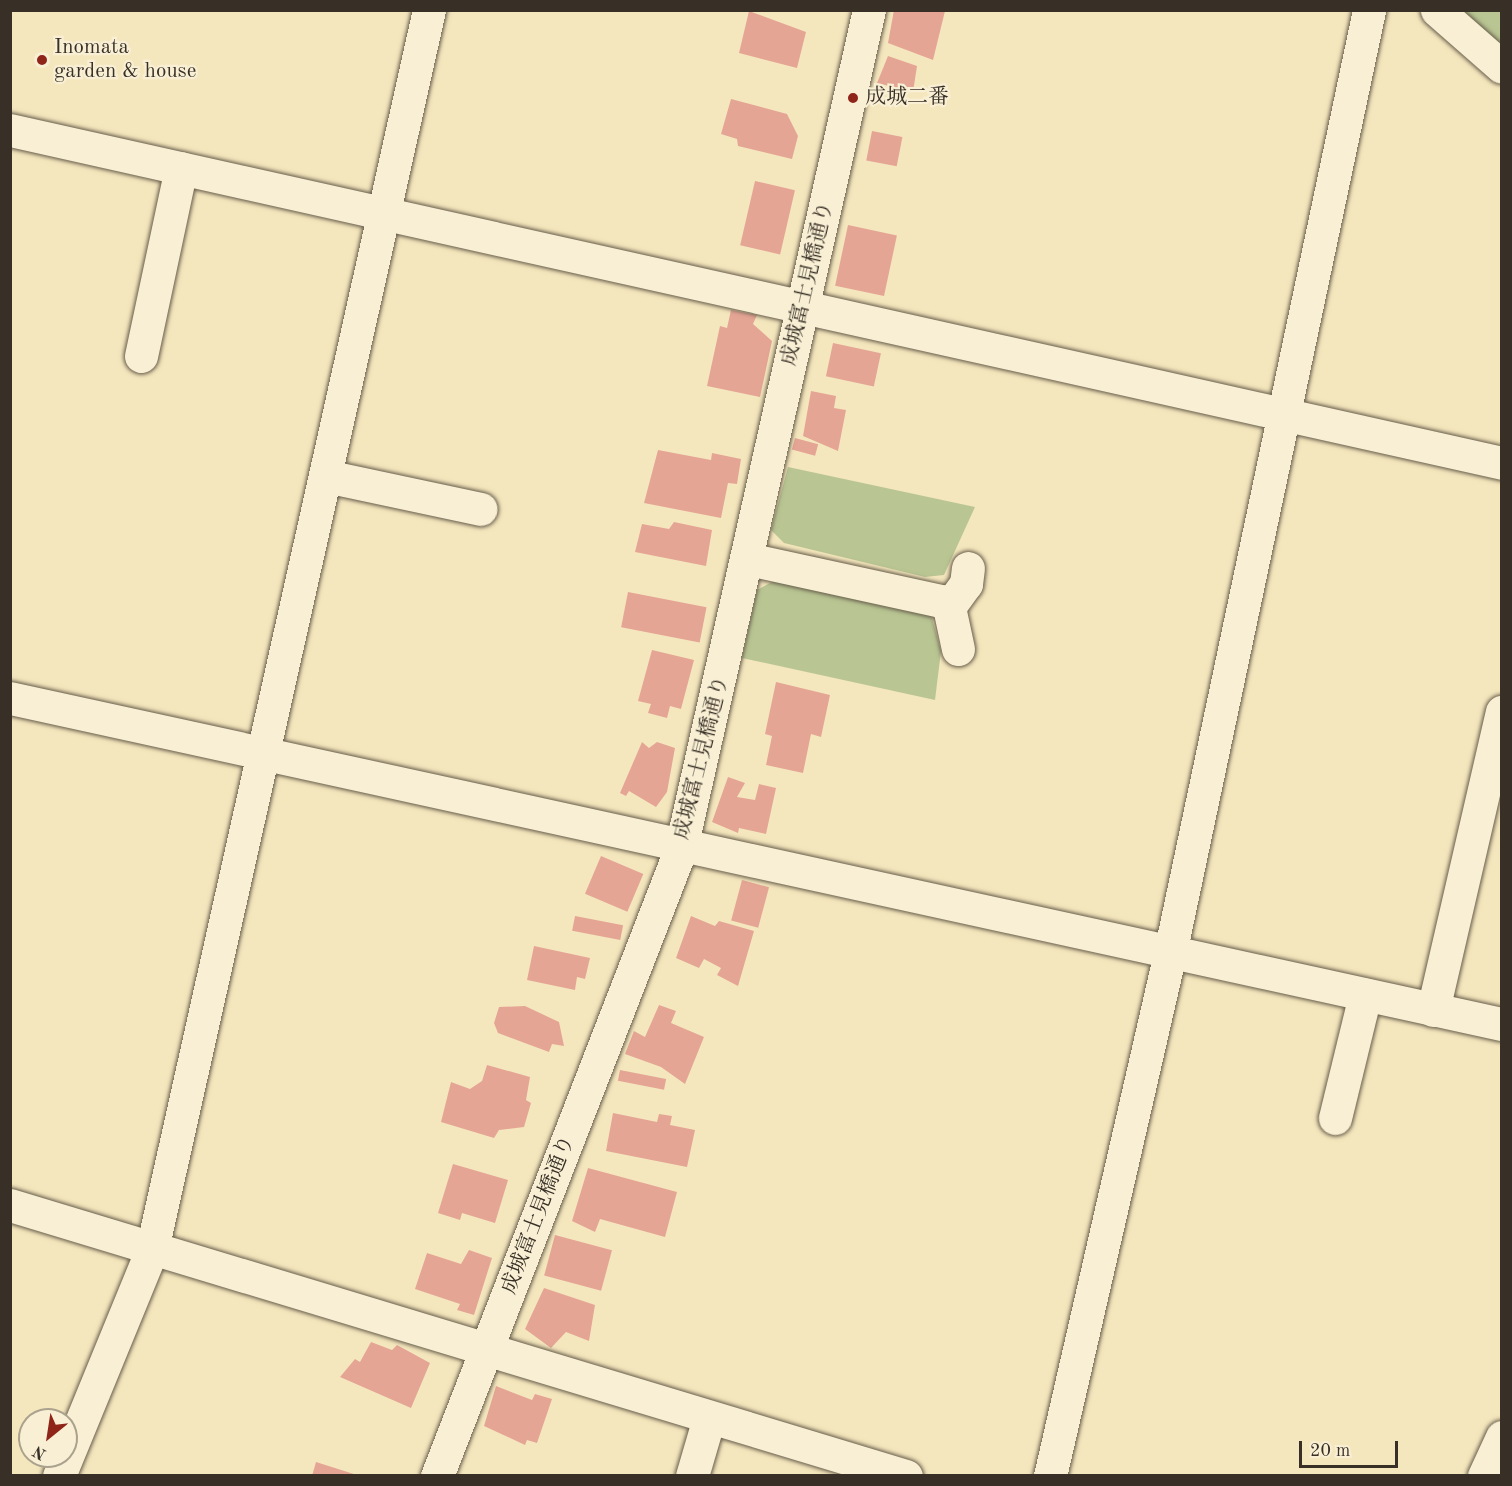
<!DOCTYPE html>
<meta charset="utf-8">
<style>
body{margin:0}
#map{position:relative;width:1512px;height:1486px;overflow:hidden;background:#f5e7bd;font-family:"Old Standard TT","Noto Serif JP",serif}
div>[style]{position:absolute}
[style*='--x']{left:calc(var(--x)*1px);top:calc(var(--y)*1px);width:calc(var(--w)*1px);rotate:calc(var(--a)*1deg)}
.green>*{inset:0;background:#b9c693}
.building>*{inset:0;background:#e5a595;transform-origin:0 0}
.roads{filter:drop-shadow(0 0 2px #675d4c) drop-shadow(0 0 2px #675d4c)}
.minor>*{height:33px;margin:-16.5px;padding:0 16.5px;transform-origin:16.5px;border-radius:16.5px;background:#f8efd4}
.dots>*{width:16px;height:16px;translate:-50% -50%;box-sizing:border-box;border:3px solid #f8efd4;border-radius:50%}
span{translate:-50% -50%;white-space:nowrap;text-align:center;line-height:1.15;-webkit-text-stroke:4.5px #f8efd4;paint-order:stroke}
.poi-label{font-size:21px;color:#382f26}
.left{translate:0 -50%;text-align:left}
.street-label{font-size:21px;color:#382f26}
.frame{position:absolute;inset:0;border:12px solid #382f26;pointer-events:none}
.north{position:absolute;left:18px;top:1408px;width:60px;height:60px;box-sizing:border-box;background:#f8efd4;border:2px solid #aba28e;border-radius:50%;rotate:210deg;font-size:16px;font-weight:700;line-height:24px;text-align:center;color:#382f26}
.north::after{content:'';display:block;margin:auto;width:21px;height:27px;background:#8f2418;clip-path:polygon(50% 0,100% 100%,50% 72%,0 100%)}
.scale{position:absolute;left:1299px;top:1441px;width:99px;height:27px;box-sizing:border-box;border:3px solid #382f26;border-top:0;padding-left:8px;font-size:18px;line-height:21px;white-space:nowrap;color:#382f26;-webkit-text-stroke:4px #f8efd4;paint-order:stroke}
</style>
<div id="map">
<div class="green">
<div style="clip-path:polygon(1450px 11px,1501px 11px,1501px 59px)"></div>
<div style="clip-path:polygon(788px 467px,975px 507px,944px 575px,925px 577px,784px 543px,771px 530px)"></div>
<div style="clip-path:polygon(774px 581px,931px 615px,941px 651px,935px 700px,742px 658px,757px 590px)"></div>
</div>
<div class="building">
<div style="clip-path:polygon(894px 10px,945px 11px,933px 60px,888px 43px)"></div>
<div style="clip-path:polygon(749px 11px,806px 32px,797px 68px,739px 53px)"></div>
<div style="clip-path:polygon(888px 56px,917px 66px,913px 92px,877px 83px)"></div>
<div style="clip-path:polygon(731px 99px,787px 114px,798px 136px,792px 159px,738px 146px,737px 139px,721px 134px)"></div>
<div style="left:872px;top:131px;width:31px;height:30px;rotate:11deg"></div>
<div style="left:755px;top:181px;width:41px;height:66px;rotate:13deg"></div>
<div style="left:848px;top:225px;width:50px;height:62px;rotate:12deg"></div>
<div style="clip-path:polygon(731px 310px,757px 315px,753px 324px,772px 341px,760px 397px,707px 386px,720px 326px,727px 328px)"></div>
<div style="left:833px;top:343px;width:49px;height:34px;rotate:12deg"></div>
<div style="clip-path:polygon(811px 391px,836px 396px,834px 408px,846px 410px,838px 451px,803px 436px)"></div>
<div style="left:795px;top:438px;width:24px;height:12px;rotate:15deg"></div>
<div style="clip-path:polygon(658px 450px,711px 460px,712px 453px,741px 459px,737px 484px,728px 483px,721px 518px,644px 503px)"></div>
<div style="clip-path:polygon(674px 522px,712px 530px,706px 566px,635px 552px,642px 524px,669px 529px)"></div>
<div style="left:628px;top:592px;width:80px;height:36px;rotate:11deg"></div>
<div style="clip-path:polygon(652px 650px,694px 660px,681px 709px,670px 706px,667px 718px,648px 713px,651px 704px,638px 701px)"></div>
<div style="clip-path:polygon(776px 682px,830px 695px,821px 737px,811px 734px,803px 773px,766px 765px,772px 736px,765px 734px)"></div>
<div style="clip-path:polygon(642px 742px,649px 748px,657px 742px,675px 748px,667px 792px,656px 807px,629px 791px,626px 796px,620px 793px)"></div>
<div style="clip-path:polygon(728px 777px,745px 783px,737px 797px,755px 800px,759px 784px,776px 788px,766px 834px,739px 828px,738px 833px,712px 822px)"></div>
<div style="left:601px;top:856px;width:46px;height:41px;rotate:23deg"></div>
<div style="left:742px;top:880px;width:28px;height:42px;rotate:15deg"></div>
<div style="left:575px;top:916px;width:49px;height:15px;rotate:11deg"></div>
<div style="clip-path:polygon(691px 916px,715px 926px,719px 921px,754px 931px,738px 986px,717px 975px,721px 968px,704px 959px,699px 968px,676px 958px)"></div>
<div style="clip-path:polygon(534px 946px,590px 958px,585px 979px,577px 977px,575px 990px,527px 980px)"></div>
<div style="clip-path:polygon(659px 1005px,676px 1011px,671px 1023px,704px 1037px,685px 1084px,661px 1067px,625px 1054px,634px 1031px,645px 1037px)"></div>
<div style="clip-path:polygon(525px 1006px,559px 1022px,564px 1046px,552px 1044px,549px 1052px,498px 1033px,494px 1023px,499px 1007px)"></div>
<div style="clip-path:polygon(487px 1065px,530px 1077px,526px 1100px,531px 1103px,524px 1127px,499px 1130px,494px 1138px,441px 1122px,451px 1082px,470px 1089px,482px 1081px)"></div>
<div style="left:620px;top:1070px;width:47px;height:11px;rotate:11deg"></div>
<div style="clip-path:polygon(613px 1113px,657px 1122px,659px 1114px,672px 1116px,670px 1125px,695px 1130px,687px 1167px,606px 1151px)"></div>
<div style="clip-path:polygon(453px 1164px,508px 1180px,495px 1223px,462px 1213px,460px 1220px,438px 1213px)"></div>
<div style="clip-path:polygon(588px 1168px,677px 1192px,665px 1237px,600px 1219px,595px 1232px,572px 1221px)"></div>
<div style="left:555px;top:1235px;width:59px;height:42px;rotate:15deg"></div>
<div style="clip-path:polygon(469px 1250px,492px 1258px,474px 1315px,457px 1310px,460px 1304px,415px 1289px,427px 1253px,461px 1264px)"></div>
<div style="clip-path:polygon(544px 1288px,595px 1305px,589px 1341px,566px 1332px,551px 1348px,525px 1329px)"></div>
<div style="clip-path:polygon(371px 1342px,392px 1350px,397px 1345px,430px 1363px,411px 1408px,340px 1377px,355px 1359px,360px 1362px)"></div>
<div style="clip-path:polygon(496px 1386px,532px 1400px,535px 1394px,552px 1399px,537px 1443px,527px 1440px,525px 1445px,484px 1426px)"></div>
<div style="clip-path:polygon(316px 1462px,357px 1475px,357px 1476px,312px 1476px)"></div>
</div>
<div class="roads">
<div class="minor">
<div style="--x:1437;--y:10;--w:86;--a:41.2"></div>
<div style="--x:10;--y:130;--w:1529;--a:12.58"></div>
<div style="--x:141;--y:356;--w:192;--a:-78"></div>
<div style="--x:326;--y:476;--w:158;--a:12"></div>
<div style="--x:748;--y:559;--w:198;--a:12.3"></div>
<div style="--x:941;--y:601;--w:10;--a:37"></div>
<div style="--x:949;--y:607;--w:43;--a:77.9"></div>
<div style="--x:949;--y:607;--w:29;--a:-54"></div>
<div style="--x:966;--y:584;--w:16;--a:-83"></div>
<div style="--x:10;--y:698;--w:1527;--a:12.33"></div>
<div style="--x:1433;--y:1010;--w:306;--a:-77"></div>
<div style="--x:1335;--y:1118;--w:127;--a:-76.3"></div>
<div style="--x:10;--y:1205;--w:936;--a:16.83"></div>
<div style="--x:59;--y:1476;--w:245;--a:-67.7"></div>
<div style="--x:152;--y:1249;--w:1270;--a:-77.4"></div>
<div style="--x:437;--y:1476;--w:674;--a:-68.77"></div>
<div style="--x:681;--y:848;--w:859;--a:-77.36"></div>
<div style="--x:692;--y:1476;--w:60;--a:-73.7"></div>
<div style="--x:1050;--y:1476;--w:537;--a:-77.08"></div>
<div style="--x:1170;--y:953;--w:964;--a:-78.08"></div>
<div style="--x:1484;--y:1476;--w:43;--a:-65.2"></div>
</div>
</div>
<div class="dots">
<div style="left:42px;top:60px;background:#8f2418"></div>
<div style="left:853px;top:98px;background:#8f2418"></div>
</div>
<div class="poi-label">
<span class="left" style="left:54px;top:60px">Inomata<br>garden &amp; house</span>
<span class="left" style="left:865px;top:98px">成城二番</span>
</div>
<div class="street-label">
<span style="left:808px;top:284px;rotate:-77deg">成城富士見橋通り</span>
<span style="left:702px;top:758px;rotate:-76deg">成城富士見橋通り</span>
<span style="left:539px;top:1215px;rotate:-69deg">成城富士見橋通り</span>
</div>
<div class="frame"></div>
<div class="north">N</div>
<div class="scale">20 m</div>
</div>
